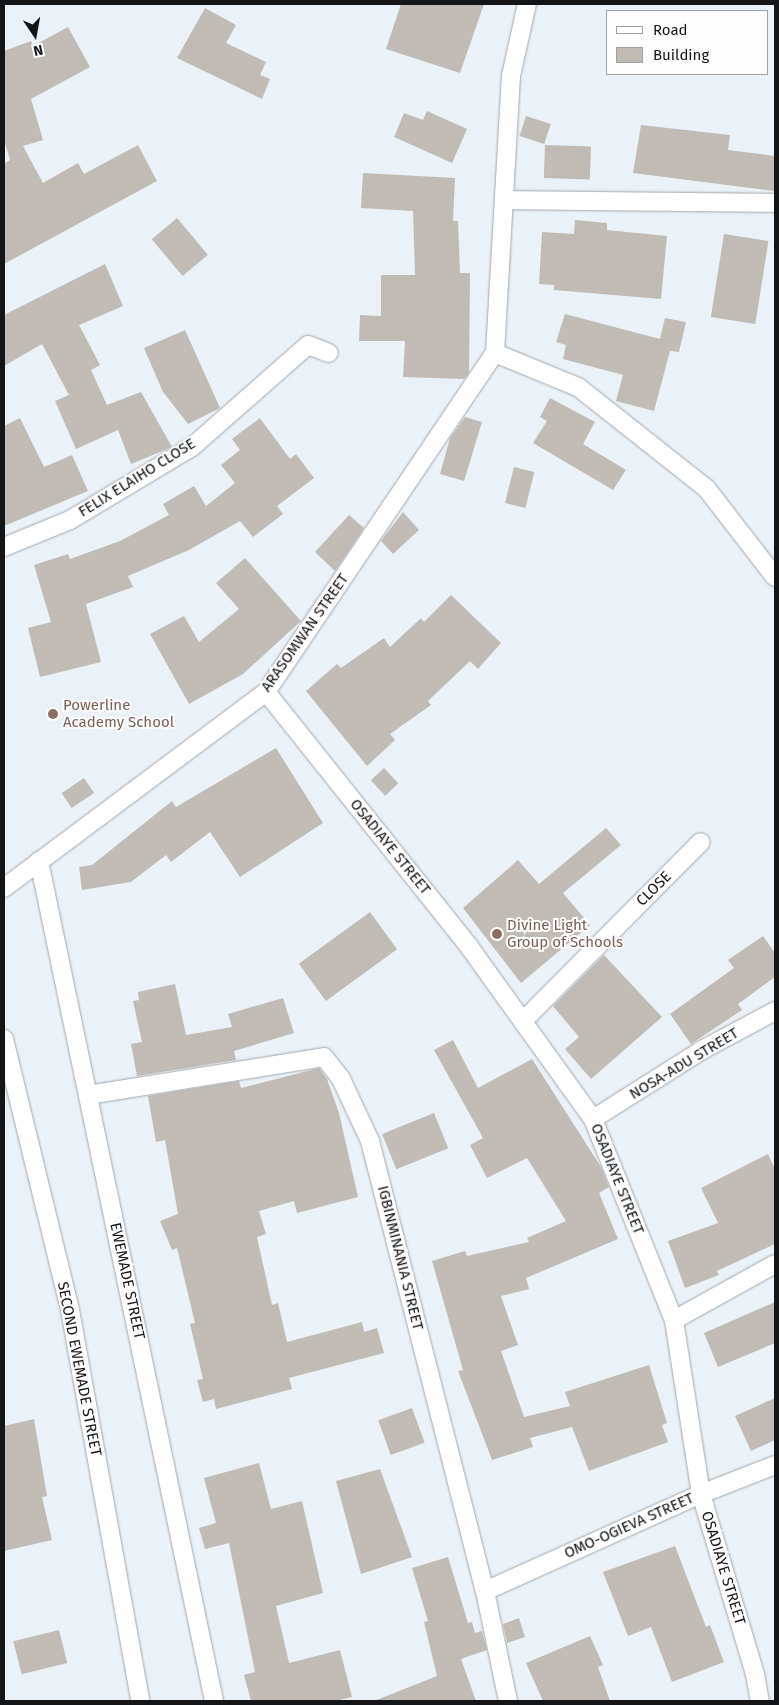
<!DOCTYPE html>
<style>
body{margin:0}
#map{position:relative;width:779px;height:1705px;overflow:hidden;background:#ebf2f7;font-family:"Fira Sans",sans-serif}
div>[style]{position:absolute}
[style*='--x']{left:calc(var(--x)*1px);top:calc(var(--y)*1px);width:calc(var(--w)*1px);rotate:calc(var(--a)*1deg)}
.building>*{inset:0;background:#c0bbb5;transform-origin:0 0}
.roads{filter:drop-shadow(0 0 1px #a0a7ac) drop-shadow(0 0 1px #a0a7ac)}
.street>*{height:18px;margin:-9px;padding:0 9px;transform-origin:9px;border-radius:9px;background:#fff}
.dots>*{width:14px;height:14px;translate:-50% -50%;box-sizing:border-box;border:2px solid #fefefe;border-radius:50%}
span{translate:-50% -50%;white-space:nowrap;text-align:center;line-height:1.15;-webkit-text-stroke:4px #fefefe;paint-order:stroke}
.street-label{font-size:15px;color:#131517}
.education-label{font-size:15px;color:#785e54}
.left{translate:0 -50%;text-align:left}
.frame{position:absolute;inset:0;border:5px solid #131517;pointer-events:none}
.legend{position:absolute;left:606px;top:10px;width:162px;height:65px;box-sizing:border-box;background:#fefefe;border:1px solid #a0a1a2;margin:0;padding:6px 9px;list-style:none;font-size:15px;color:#131517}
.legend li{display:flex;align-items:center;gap:10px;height:25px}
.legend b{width:25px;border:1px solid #a0a1a2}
.north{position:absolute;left:10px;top:10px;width:50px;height:50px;-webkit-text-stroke:4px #fefefe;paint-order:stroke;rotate:168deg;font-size:14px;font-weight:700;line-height:20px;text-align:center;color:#131517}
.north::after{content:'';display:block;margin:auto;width:18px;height:22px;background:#131517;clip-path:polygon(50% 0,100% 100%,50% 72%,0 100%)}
</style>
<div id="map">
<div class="building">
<div style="clip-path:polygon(401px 4px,484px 4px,460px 73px,386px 49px)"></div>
<div style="clip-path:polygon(205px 8px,236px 25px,226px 43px,266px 62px,260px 75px,270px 79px,262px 99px,177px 58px)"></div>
<div style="clip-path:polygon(68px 27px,90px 67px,31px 99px,43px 140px,23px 146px,43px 183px,78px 163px,84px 174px,138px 145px,157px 181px,4px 264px,4px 164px,10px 160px,4px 139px,4px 51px,31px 41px,33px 46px)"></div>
<div style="clip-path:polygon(427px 111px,467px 129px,452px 163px,394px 137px,404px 113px,423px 120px)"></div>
<div style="left:526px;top:116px;width:26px;height:21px;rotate:18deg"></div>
<div style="clip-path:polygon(641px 125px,730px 135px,728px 150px,775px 156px,774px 191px,633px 173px)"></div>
<div style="left:545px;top:145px;width:46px;height:33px;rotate:2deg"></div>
<div style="clip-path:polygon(363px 173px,455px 178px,453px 221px,458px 221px,460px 273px,470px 273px,469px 373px,464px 379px,403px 377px,405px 341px,359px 341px,360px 315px,381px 316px,381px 275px,415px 275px,413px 211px,361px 208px)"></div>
<div style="left:177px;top:218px;width:48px;height:33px;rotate:50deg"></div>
<div style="clip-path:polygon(575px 220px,607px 223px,607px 230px,667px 236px,661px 299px,554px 290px,554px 285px,539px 284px,542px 232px,574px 234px)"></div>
<div style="left:724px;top:234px;width:45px;height:84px;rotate:9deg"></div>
<div style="clip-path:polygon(105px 264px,123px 306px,79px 325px,100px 365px,91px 370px,107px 405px,141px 392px,172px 447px,131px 464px,118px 430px,76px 449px,55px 401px,69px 395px,42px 344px,4px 366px,4px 315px)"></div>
<div style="clip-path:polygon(565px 314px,660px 339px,665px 318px,686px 322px,679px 352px,670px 351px,654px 411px,616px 401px,623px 375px,563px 359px,566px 345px,556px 342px)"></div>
<div style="clip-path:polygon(185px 330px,220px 408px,188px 424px,163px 392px,144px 348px)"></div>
<div style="clip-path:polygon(550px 398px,595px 422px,583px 444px,626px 470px,613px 490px,533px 443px,547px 421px,540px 417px)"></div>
<div style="clip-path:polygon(465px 417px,482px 422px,464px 481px,440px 474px,450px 438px)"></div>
<div style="clip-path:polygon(20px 418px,44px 467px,72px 455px,88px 491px,4px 526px,4px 426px)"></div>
<div style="clip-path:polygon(260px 418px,290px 459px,296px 454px,314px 478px,277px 506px,283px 514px,253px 537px,240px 521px,189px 550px,128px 576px,133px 587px,86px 604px,101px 662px,40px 677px,28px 628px,51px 622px,34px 565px,68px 554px,70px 559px,120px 541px,169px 515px,163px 504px,194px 486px,206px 506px,235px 483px,221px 465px,240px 450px,232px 439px)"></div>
<div style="left:514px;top:467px;width:21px;height:37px;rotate:14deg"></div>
<div style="clip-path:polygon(403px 512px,419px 530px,393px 554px,381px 541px)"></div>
<div style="clip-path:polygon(349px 515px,364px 528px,335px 571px,315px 552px)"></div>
<div style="clip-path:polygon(245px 558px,301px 621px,243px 674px,189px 704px,150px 634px,184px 616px,199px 642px,239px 609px,216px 583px)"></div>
<div style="clip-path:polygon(451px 595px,501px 643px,478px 669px,470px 661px,428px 701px,431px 705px,390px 734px,395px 740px,367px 766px,306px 691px,337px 664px,341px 668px,384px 638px,390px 647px,421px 618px,424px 622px)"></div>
<div style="clip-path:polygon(276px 748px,323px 823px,240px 877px,210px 832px,171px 862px,166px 855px,131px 882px,82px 890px,79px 867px,92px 865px,172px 801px,176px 807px)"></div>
<div style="left:384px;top:768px;width:21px;height:18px;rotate:47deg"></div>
<div style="left:84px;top:778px;width:18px;height:27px;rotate:56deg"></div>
<div style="clip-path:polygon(606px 828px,621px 845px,563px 893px,590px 925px,521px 983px,463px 908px,518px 860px,539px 884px)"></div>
<div style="left:370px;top:912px;width:46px;height:88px;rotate:54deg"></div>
<div style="clip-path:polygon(763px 936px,775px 953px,775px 977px,738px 1004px,742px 1010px,691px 1044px,670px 1014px,734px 968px,728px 960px)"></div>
<div style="clip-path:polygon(604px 955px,662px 1017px,591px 1079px,565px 1049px,579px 1037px,553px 1006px)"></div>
<div style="clip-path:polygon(175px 984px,186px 1035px,232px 1027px,228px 1014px,283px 998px,294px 1033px,234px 1051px,236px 1060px,137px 1076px,131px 1044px,142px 1042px,133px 1001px,139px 1000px,138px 992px)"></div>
<div style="clip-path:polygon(453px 1040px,478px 1088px,532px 1059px,601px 1167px,609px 1187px,599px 1193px,618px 1239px,526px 1278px,529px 1289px,501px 1296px,518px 1345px,501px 1351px,524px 1417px,570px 1406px,565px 1392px,649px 1365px,667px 1423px,662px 1425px,668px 1442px,589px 1471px,572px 1427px,530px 1438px,533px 1447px,492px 1460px,458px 1371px,463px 1370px,432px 1261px,465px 1251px,467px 1256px,529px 1242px,527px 1238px,566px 1221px,527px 1158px,487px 1178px,470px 1145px,483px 1138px,434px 1050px)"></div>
<div style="clip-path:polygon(319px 1068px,327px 1079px,339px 1113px,358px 1197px,297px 1213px,294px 1201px,259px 1211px,266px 1234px,257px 1237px,272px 1305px,278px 1303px,287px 1342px,362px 1322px,364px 1332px,377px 1328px,384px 1353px,289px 1378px,292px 1389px,216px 1409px,214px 1399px,203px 1402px,197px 1380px,203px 1379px,190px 1324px,195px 1323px,177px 1248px,172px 1250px,160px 1221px,178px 1214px,165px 1140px,156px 1142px,148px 1096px,239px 1081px,241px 1088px)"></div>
<div style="left:434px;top:1113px;width:38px;height:56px;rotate:68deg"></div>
<div style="clip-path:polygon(768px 1154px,775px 1169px,775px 1244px,717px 1271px,719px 1275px,685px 1288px,668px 1241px,718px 1223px,701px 1188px)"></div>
<div style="clip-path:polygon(775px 1302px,775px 1343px,718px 1367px,704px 1333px)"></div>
<div style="clip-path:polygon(775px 1398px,775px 1440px,751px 1451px,735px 1416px)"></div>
<div style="left:412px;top:1408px;width:37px;height:36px;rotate:70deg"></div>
<div style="clip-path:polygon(34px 1419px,47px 1496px,42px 1497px,52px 1540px,4px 1551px,4px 1426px)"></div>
<div style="clip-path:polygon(259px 1463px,271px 1509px,302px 1501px,323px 1593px,276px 1606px,289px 1663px,340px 1650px,352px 1697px,335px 1701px,251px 1701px,244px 1675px,255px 1672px,229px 1543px,205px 1549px,199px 1528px,216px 1523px,204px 1478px)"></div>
<div style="clip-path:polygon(380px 1469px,412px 1557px,361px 1574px,336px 1481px)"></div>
<div style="clip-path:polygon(675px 1546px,706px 1627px,710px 1625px,724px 1662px,672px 1682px,651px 1627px,628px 1636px,603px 1572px)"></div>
<div style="clip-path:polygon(448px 1557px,468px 1623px,472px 1622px,475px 1633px,482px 1631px,487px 1650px,461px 1659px,476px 1701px,374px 1701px,437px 1676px,424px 1622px,428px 1621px,412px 1568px)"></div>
<div style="clip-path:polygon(519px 1618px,525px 1637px,507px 1643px,503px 1624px)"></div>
<div style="left:59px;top:1630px;width:34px;height:47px;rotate:76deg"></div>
<div style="clip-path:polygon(590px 1636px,603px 1665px,598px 1667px,610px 1701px,543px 1701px,526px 1663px)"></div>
</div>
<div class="roads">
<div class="street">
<div style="--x:504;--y:200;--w:271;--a:0.6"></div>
<div style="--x:495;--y:353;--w:90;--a:22.3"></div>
<div style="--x:578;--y:387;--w:164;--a:38.3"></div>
<div style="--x:707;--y:489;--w:111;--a:52.3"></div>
<div style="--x:495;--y:353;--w:277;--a:-86.7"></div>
<div style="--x:511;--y:76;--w:74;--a:-77.5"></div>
<div style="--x:4;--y:547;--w:71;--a:-22.2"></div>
<div style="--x:70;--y:520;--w:142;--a:-30.9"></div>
<div style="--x:192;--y:447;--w:154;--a:-41.3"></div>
<div style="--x:308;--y:345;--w:22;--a:21"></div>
<div style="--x:266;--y:692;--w:327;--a:51.4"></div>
<div style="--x:470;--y:948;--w:211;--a:54.3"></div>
<div style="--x:593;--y:1119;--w:217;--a:68.1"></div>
<div style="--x:674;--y:1320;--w:176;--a:81.2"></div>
<div style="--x:701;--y:1494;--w:188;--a:73.3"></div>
<div style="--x:755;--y:1674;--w:27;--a:80"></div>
<div style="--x:39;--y:861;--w:858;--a:78.23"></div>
<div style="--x:4;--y:888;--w:327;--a:-36.8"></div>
<div style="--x:266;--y:692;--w:409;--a:-56"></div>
<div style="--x:523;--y:1021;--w:252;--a:-45.2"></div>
<div style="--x:4;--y:1039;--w:279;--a:76.3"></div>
<div style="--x:70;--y:1310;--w:397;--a:79.8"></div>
<div style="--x:88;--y:1095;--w:239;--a:-9.1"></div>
<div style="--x:324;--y:1057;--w:28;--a:52"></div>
<div style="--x:341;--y:1079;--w:68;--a:64.9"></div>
<div style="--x:370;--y:1141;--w:464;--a:75.7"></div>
<div style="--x:485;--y:1591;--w:112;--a:78.2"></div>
<div style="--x:593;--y:1119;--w:129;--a:-32.3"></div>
<div style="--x:702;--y:1050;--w:83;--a:-28.1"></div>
<div style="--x:674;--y:1320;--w:115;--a:-29"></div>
<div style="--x:485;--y:1591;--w:237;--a:-24.2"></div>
<div style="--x:701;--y:1494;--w:79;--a:-21.4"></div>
</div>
</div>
<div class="dots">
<div style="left:53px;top:714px;background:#8d6e63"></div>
<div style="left:497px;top:934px;background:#8d6e63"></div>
</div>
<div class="street-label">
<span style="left:137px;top:478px;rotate:-32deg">FELIX ELAIHO CLOSE</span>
<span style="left:305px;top:633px;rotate:-55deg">ARASOMWAN STREET</span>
<span style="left:390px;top:847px;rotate:51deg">OSADIAYE STREET</span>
<span style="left:654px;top:889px;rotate:-45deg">CLOSE</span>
<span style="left:684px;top:1064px;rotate:-31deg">NOSA-ADU STREET</span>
<span style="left:617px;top:1179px;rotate:68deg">OSADIAYE STREET</span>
<span style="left:400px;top:1258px;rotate:76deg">IGBINMINANIA STREET</span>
<span style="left:127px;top:1281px;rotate:78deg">EWEMADE STREET</span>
<span style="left:79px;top:1369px;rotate:79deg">SECOND EWEMADE STREET</span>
<span style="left:629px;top:1526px;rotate:-24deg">OMO-OGIEVA STREET</span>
<span style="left:723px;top:1568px;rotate:73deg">OSADIAYE STREET</span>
</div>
<div class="education-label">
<span class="left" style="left:63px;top:714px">Powerline<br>Academy School</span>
<span class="left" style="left:507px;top:934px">Divine Light<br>Group of Schools</span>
</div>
<div class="frame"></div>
<ul class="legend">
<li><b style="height:6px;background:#fff"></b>Road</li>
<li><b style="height:14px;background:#c0bbb5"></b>Building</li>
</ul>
<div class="north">N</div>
</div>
